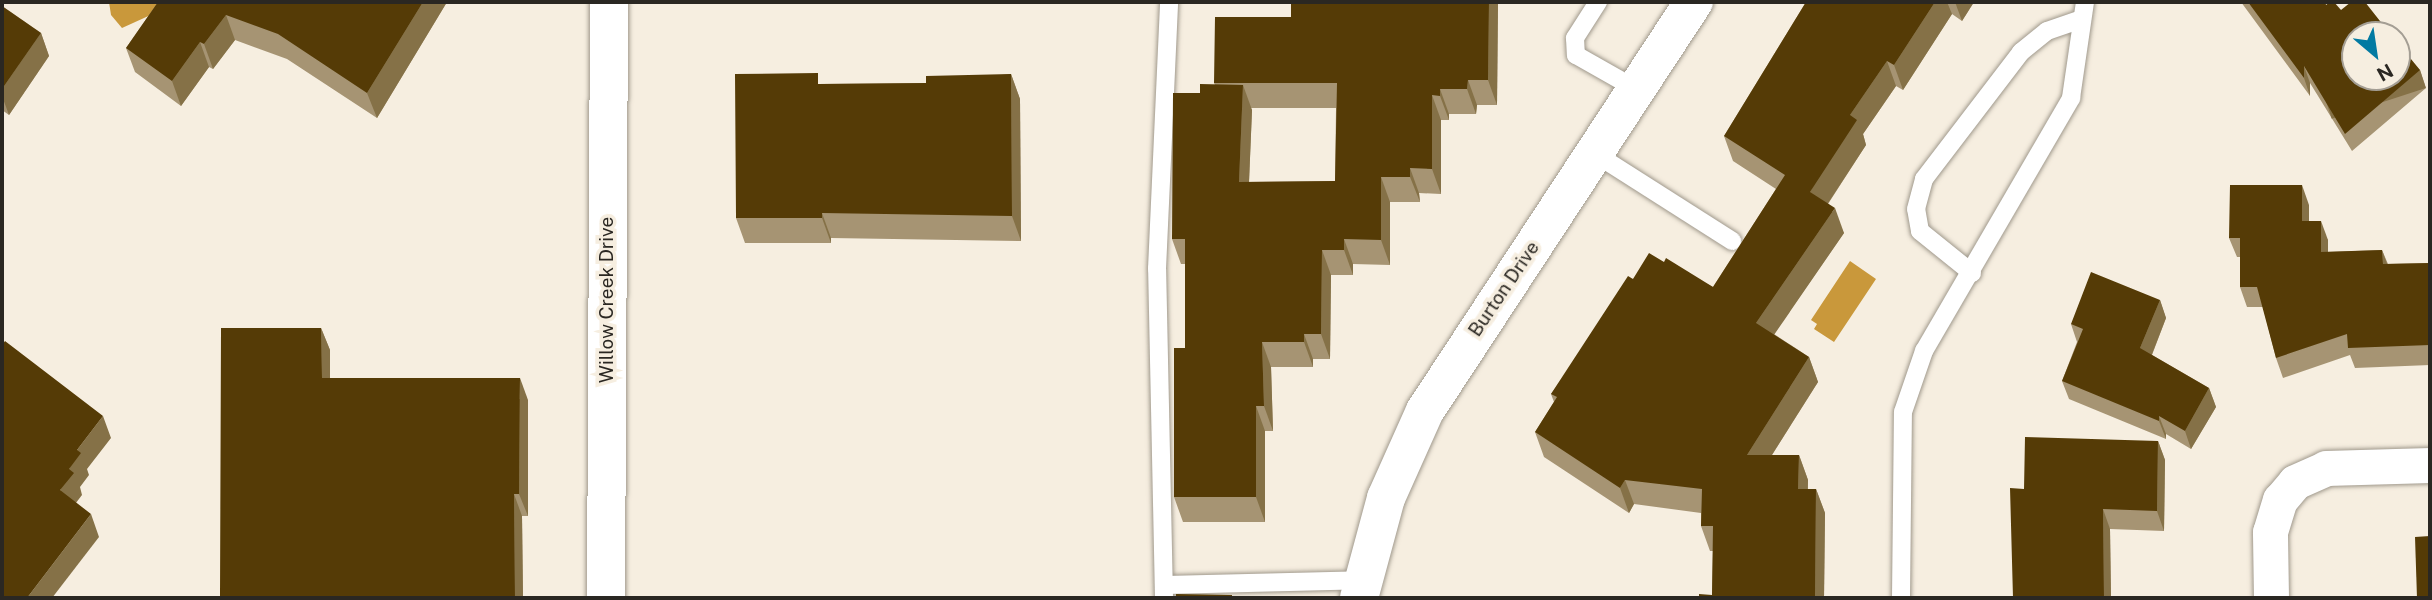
<!DOCTYPE html>
<style>
body{margin:0}
#map{position:relative;width:2432px;height:600px;overflow:hidden;background:#f6eee0;font-family:"Public Sans",sans-serif}
div>[style]{position:absolute}
[style*='--x']{left:calc(var(--x)*1px);top:calc(var(--y)*1px);width:calc(var(--w)*1px);rotate:calc(var(--a)*1deg)}
.water>*{inset:0;background:#c9983b}
.roads{filter:drop-shadow(0 0 2px #a0998c) drop-shadow(0 0 2px #a0998c)}
.service>*{height:18px;margin:-9px;padding:0 9px;transform-origin:9px;border-radius:9px;background:#fff}
.minor>*{height:35px;margin:-17.5px;padding:0 17.5px;transform-origin:17.5px;border-radius:17.5px;background:#fff}
.tertiary>*{height:38px;margin:-19px;padding:0 19px;transform-origin:19px;border-radius:19px;background:#fff}
.wall>*{inset:0;background:#a69473}
.shaded-wall>*{inset:0;background:#857147;transform-origin:0 0}
.building>*{inset:0;background:#553b06}
span{translate:-50% -50%;white-space:nowrap;text-align:center;line-height:1.15;-webkit-text-stroke:7px #f6eee0;paint-order:stroke}
.street-label{font-size:19px;color:#2a2722}
.frame{position:absolute;inset:0;border:4px solid #2a2722;pointer-events:none}
.north{position:absolute;left:2341px;top:21px;width:70px;height:70px;box-sizing:border-box;background:#f6eee0;border:2px solid #a49e94;border-radius:50%;rotate:151deg;font-size:19px;font-weight:700;line-height:28px;text-align:center;color:#2a2722}
.north::after{content:'';display:block;margin:auto;width:24px;height:32px;background:#027aa2;clip-path:polygon(50% 0,100% 100%,50% 72%,0 100%)}
</style>
<div id="map">
<div class="water">
<div style="clip-path:polygon(109px 2px,160px 2px,155px 13px,122px 28px,111px 15px)"></div>
<div style="clip-path:polygon(1850px 261px,1876px 279px,1834px 342px,1814px 329px,1817px 324px,1811px 320px)"></div>
</div>
<div class="roads">
<div class="service">
<div style="--x:1598;--y:2;--w:43;--a:122.6"></div>
<div style="--x:1575;--y:38;--w:17;--a:87"></div>
<div style="--x:1576;--y:55;--w:69;--a:29.5"></div>
<div style="--x:1594;--y:153;--w:164;--a:32.5"></div>
<div style="--x:1972;--y:273;--w:67;--a:-141.1"></div>
<div style="--x:1920;--y:231;--w:22;--a:-100"></div>
<div style="--x:1916;--y:209;--w:31;--a:-75"></div>
<div style="--x:1924;--y:179;--w:160;--a:-52.6"></div>
<div style="--x:2021;--y:52;--w:33;--a:-39"></div>
<div style="--x:2047;--y:31;--w:36;--a:-19"></div>
<div style="--x:1164;--y:585;--w:199;--a:-1.4"></div>
<div style="--x:1164;--y:598;--w:329;--a:-91.2"></div>
<div style="--x:1157;--y:269;--w:267;--a:-87.4"></div>
<div style="--x:1901;--y:598;--w:186;--a:-89.4"></div>
<div style="--x:1903;--y:412;--w:65;--a:-71"></div>
<div style="--x:1924;--y:351;--w:293;--a:-59.8"></div>
<div style="--x:2071;--y:98;--w:97;--a:-81.7"></div>
</div>
<div class="minor">
<div style="--x:2271;--y:598;--w:66;--a:-90.9"></div>
<div style="--x:2270;--y:532;--w:34;--a:-73"></div>
<div style="--x:2280;--y:500;--w:23;--a:-50"></div>
<div style="--x:2295;--y:482;--w:34;--a:-24"></div>
<div style="--x:2326;--y:468;--w:104;--a:-1.7"></div>
</div>
<div class="tertiary">
<div style="--x:606;--y:598;--w:596;--a:-89.71"></div>
<div style="--x:1359;--y:598;--w:104;--a:-74.9"></div>
<div style="--x:1386;--y:498;--w:95;--a:-65.9"></div>
<div style="--x:1425;--y:411;--w:490;--a:-56.7"></div>
</div>
</div>
<div class="wall">
<div style="clip-path:polygon(158px 2px,447px 2px,377px 118px,287px 59px,235px 40px,213px 69px,209px 67px,181px 106px,135px 72px,126px 48px)"></div>
<div style="clip-path:polygon(evenodd,1498px 2px,1497px 105px,1477px 105px,1476px 114px,1449px 114px,1449px 120px,1441px 120px,1441px 194px,1419px 193px,1420px 202px,1390px 202px,1390px 265px,1353px 264px,1353px 275px,1331px 275px,1330px 359px,1313px 359px,1313px 367px,1271px 367px,1273px 431px,1265px 431px,1265px 522px,1183px 522px,1174px 497px,1185px 348px,1185px 264px,1181px 264px,1172px 239px,1200px 93px,1215px 85px,1214px 83px,1291px 17px,1498px 2px,1251px 108px,1336px 108px,1335px 181px,1249px 182px,1252px 110px,1251px 108px)"></div>
<div style="clip-path:polygon(1806px 2px,1974px 2px,1962px 21px,1952px 14px,1903px 90px,1896px 86px,1863px 134px,1866px 145px,1828px 204px,1844px 233px,1774px 334px,1809px 357px,1818px 382px,1772px 455px,1799px 455px,1808px 480px,1808px 489px,1816px 489px,1825px 513px,1824px 598px,1699px 598px,1712px 595px,1713px 551px,1710px 551px,1701px 526px,1701px 513px,1634px 504px,1629px 513px,1544px 457px,1535px 432px,1554px 402px,1551px 394px,1633px 279px,1664px 262px,1713px 287px,1776px 189px,1733px 161px,1724px 136px)"></div>
<div style="clip-path:polygon(2241px 2px,2325px 2px,2326px 5px,2341px 10px,2420px 70px,2426px 88px,2352px 151px,2310px 83px,2310px 96px)"></div>
<div style="clip-path:polygon(2px 6px,41px 33px,49px 56px,9px 115px,2px 110px)"></div>
<div style="clip-path:polygon(1011px 74px,1020px 99px,1021px 241px,831px 238px,831px 243px,745px 243px,736px 218px,822px 84px,926px 83px)"></div>
<div style="clip-path:polygon(2309px 205px,2309px 221px,2328px 240px,2328px 252px,2382px 250px,2388px 264px,2430px 263px,2430px 365px,2355px 368px,2350px 355px,2283px 378px,2276px 358px,2263px 307px,2247px 307px,2240px 287px,2240px 257px,2237px 257px,2229px 238px)"></div>
<div style="clip-path:polygon(2160px 300px,2166px 318px,2152px 355px,2209px 388px,2216px 407px,2191px 449px,2166px 434px,2166px 439px,2069px 399px,2062px 381px,2077px 342px,2071px 324px)"></div>
<div style="clip-path:polygon(321px 328px,330px 350px,330px 378px,528px 400px,528px 516px,522px 516px,523px 598px,220px 598px)"></div>
<div style="clip-path:polygon(2158px 441px,2165px 460px,2164px 531px,2110px 529px,2111px 598px,2013px 598px,2024px 489px)"></div>
</div>
<div class="shaded-wall">
<div style="clip-path:polygon(423px 2px,447px 2px,377px 118px,367px 93px)"></div>
<div style="clip-path:polygon(1489px 2px,1498px 2px,1497px 105px,1488px 80px)"></div>
<div style="clip-path:polygon(1935px 2px,1947px 2px,1952px 14px,1903px 90px,1894px 65px)"></div>
<div style="clip-path:polygon(1955px 2px,1974px 2px,1962px 21px)"></div>
<div style="clip-path:polygon(226px 15px,235px 40px,213px 69px,204px 44px)"></div>
<div style="clip-path:polygon(41px 33px,49px 56px,9px 115px,2px 96px,2px 89px)"></div>
<div style="clip-path:polygon(200px 42px,209px 67px,181px 106px,172px 81px)"></div>
<div style="clip-path:polygon(1887px 61px,1896px 86px,1863px 134px,1866px 145px,1819px 217px,1810px 192px,1850px 115px)"></div>
<div style="clip-path:polygon(2304px 66px,2310px 83px,2310px 96px,2304px 78px)"></div>
<div style="left:2420px;top:70px;width:19px;height:99px;rotate:72deg"></div>
<div style="clip-path:polygon(1011px 74px,1020px 99px,1021px 241px,1012px 216px)"></div>
<div style="clip-path:polygon(1468px 80px,1477px 105px,1476px 114px,1467px 89px)"></div>
<div style="clip-path:polygon(1243px 85px,1252px 110px,1248px 206px,1239px 182px)"></div>
<div style="clip-path:polygon(1440px 89px,1449px 114px,1449px 120px,1440px 96px)"></div>
<div style="clip-path:polygon(1432px 95px,1441px 120px,1441px 194px,1432px 169px)"></div>
<div style="clip-path:polygon(1410px 168px,1419px 193px,1420px 202px,1410px 177px)"></div>
<div style="clip-path:polygon(1381px 177px,1390px 202px,1390px 265px,1381px 240px)"></div>
<div style="clip-path:polygon(2302px 185px,2309px 205px,2309px 240px,2302px 221px)"></div>
<div style="clip-path:polygon(1835px 208px,1844px 233px,1765px 348px,1756px 323px)"></div>
<div style="clip-path:polygon(822px 213px,831px 238px,831px 243px,822px 218px)"></div>
<div style="clip-path:polygon(2321px 221px,2328px 240px,2328px 271px,2321px 252px)"></div>
<div style="clip-path:polygon(1344px 239px,1353px 264px,1353px 275px,1344px 250px)"></div>
<div style="clip-path:polygon(1322px 250px,1331px 275px,1330px 359px,1321px 334px)"></div>
<div style="clip-path:polygon(2382px 250px,2389px 269px,2383px 264px)"></div>
<div style="clip-path:polygon(2160px 300px,2166px 318px,2147px 367px,2140px 348px)"></div>
<div style="clip-path:polygon(321px 328px,330px 350px,330px 400px,322px 378px)"></div>
<div style="clip-path:polygon(1304px 334px,1313px 359px,1313px 367px,1304px 342px)"></div>
<div style="clip-path:polygon(1262px 342px,1271px 367px,1273px 431px,1264px 406px)"></div>
<div style="clip-path:polygon(1809px 357px,1818px 382px,1756px 480px,1747px 455px)"></div>
<div style="clip-path:polygon(520px 378px,528px 400px,528px 516px,519px 494px)"></div>
<div style="clip-path:polygon(2209px 388px,2216px 407px,2191px 449px,2185px 431px)"></div>
<div style="clip-path:polygon(1256px 406px,1265px 431px,1265px 522px,1256px 497px)"></div>
<div style="clip-path:polygon(103px 416px,111px 438px,87px 469px,89px 475px,80px 487px,82px 495px,69px 512px,60px 490px,77px 450px)"></div>
<div style="clip-path:polygon(2159px 416px,2166px 434px,2166px 439px,2159px 421px)"></div>
<div style="clip-path:polygon(2158px 441px,2165px 460px,2164px 531px,2157px 511px)"></div>
<div style="clip-path:polygon(1799px 455px,1808px 480px,1807px 513px,1798px 489px)"></div>
<div style="clip-path:polygon(1625px 480px,1634px 504px,1629px 513px,1620px 488px)"></div>
<div style="clip-path:polygon(1816px 489px,1825px 513px,1824px 598px,1815px 598px)"></div>
<div style="clip-path:polygon(514px 494px,522px 516px,523px 598px,515px 598px)"></div>
<div style="clip-path:polygon(2103px 509px,2110px 529px,2111px 598px,2104px 598px)"></div>
<div style="clip-path:polygon(91px 514px,99px 537px,52px 598px,27px 598px)"></div>
</div>
<div class="building">
<div style="clip-path:polygon(158px 2px,423px 2px,367px 93px,278px 34px,226px 15px,204px 44px,200px 42px,172px 81px,126px 48px)"></div>
<div style="clip-path:polygon(1291px 2px,1489px 2px,1488px 80px,1468px 80px,1467px 89px,1440px 89px,1440px 96px,1432px 95px,1432px 169px,1410px 168px,1410px 177px,1381px 177px,1381px 240px,1344px 239px,1344px 250px,1322px 250px,1321px 334px,1304px 334px,1304px 342px,1262px 342px,1264px 406px,1256px 406px,1256px 497px,1174px 497px,1174px 348px,1185px 348px,1185px 239px,1172px 239px,1173px 93px,1200px 93px,1200px 84px,1243px 85px,1239px 182px,1335px 181px,1337px 83px,1214px 83px,1215px 17px,1291px 17px)"></div>
<div style="clip-path:polygon(1806px 2px,1935px 2px,1894px 65px,1887px 61px,1850px 115px,1857px 120px,1810px 192px,1835px 208px,1756px 323px,1809px 357px,1747px 455px,1799px 455px,1798px 489px,1816px 489px,1815px 598px,1699px 598px,1699px 594px,1712px 595px,1713px 526px,1701px 526px,1702px 489px,1625px 480px,1620px 488px,1535px 432px,1557px 397px,1551px 394px,1628px 276px,1633px 279px,1649px 253px,1664px 262px,1666px 258px,1713px 287px,1785px 175px,1724px 136px)"></div>
<div style="clip-path:polygon(2248px 2px,2325px 2px,2326px 5px,2330px 2px,2334px 2px,2341px 10px,2351px 2px,2365px 2px,2391px 35px,2355px 35px,2355px 77px,2397px 77px,2397px 42px,2420px 70px,2345px 134px,2304px 66px,2304px 78px)"></div>
<div style="clip-path:polygon(2px 6px,41px 33px,2px 89px)"></div>
<div style="clip-path:polygon(818px 73px,818px 84px,926px 83px,926px 76px,1011px 74px,1012px 216px,822px 213px,822px 218px,736px 218px,735px 74px)"></div>
<div style="clip-path:polygon(2430px 137px,2430px 163px,2428px 162px)"></div>
<div style="clip-path:polygon(2230px 185px,2302px 185px,2302px 221px,2321px 221px,2321px 252px,2382px 250px,2383px 264px,2430px 263px,2430px 345px,2348px 348px,2347px 334px,2276px 358px,2257px 287px,2240px 287px,2240px 238px,2229px 238px)"></div>
<div style="clip-path:polygon(2091px 272px,2160px 300px,2140px 348px,2209px 388px,2185px 431px,2159px 416px,2159px 421px,2062px 381px,2083px 329px,2071px 324px)"></div>
<div style="clip-path:polygon(221px 328px,321px 328px,322px 378px,520px 378px,519px 494px,514px 494px,515px 598px,220px 598px)"></div>
<div style="clip-path:polygon(5px 341px,103px 416px,77px 450px,81px 453px,69px 469px,74px 473px,60px 490px,91px 514px,27px 598px,2px 598px,2px 345px)"></div>
<div style="clip-path:polygon(2025px 437px,2158px 441px,2157px 511px,2103px 509px,2104px 598px,2013px 598px,2010px 488px,2024px 489px)"></div>
<div style="clip-path:polygon(2430px 536px,2430px 598px,2417px 598px,2415px 537px)"></div>
<div style="clip-path:polygon(1176px 594px,1232px 595px,1232px 598px,1176px 598px)"></div>
</div>
<div class="street-label">
<span style="left:1504px;top:289px;rotate:-56deg">Burton Drive</span>
<span style="left:607px;top:300px;rotate:-90deg">Willow Creek Drive</span>
</div>
<div class="frame"></div>
<div class="north">N</div>
</div>
